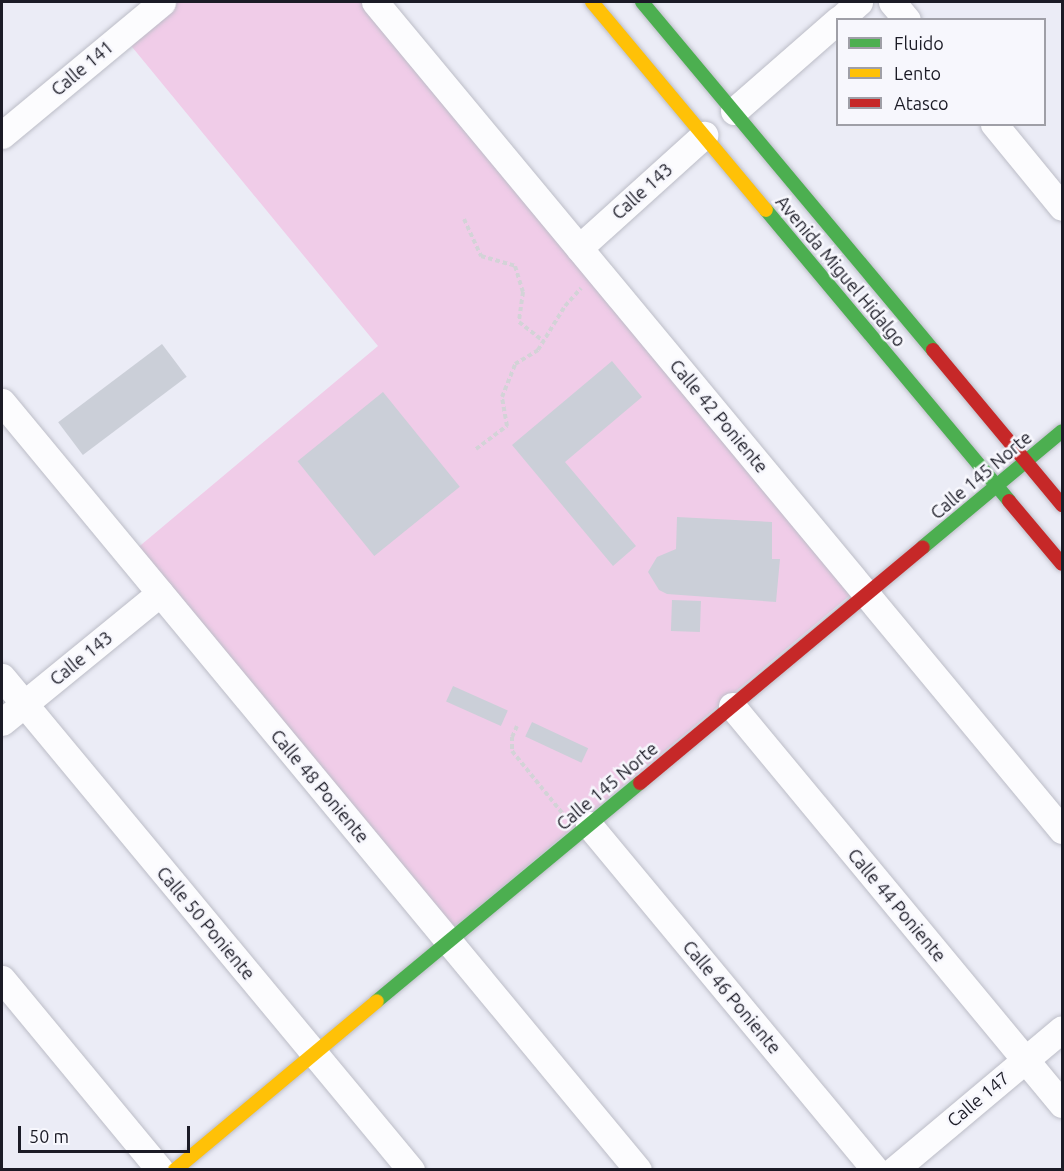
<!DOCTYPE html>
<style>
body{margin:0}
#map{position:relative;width:1064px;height:1171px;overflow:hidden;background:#ebecf6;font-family:Ubuntu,sans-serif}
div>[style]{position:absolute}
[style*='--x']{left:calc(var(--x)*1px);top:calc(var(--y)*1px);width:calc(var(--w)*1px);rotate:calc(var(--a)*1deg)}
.green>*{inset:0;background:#f0cce8}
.building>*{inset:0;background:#cbcfd8;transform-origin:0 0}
.path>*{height:4px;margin-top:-2px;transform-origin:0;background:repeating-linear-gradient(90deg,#d3d3d7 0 4.5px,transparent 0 7.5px)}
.roads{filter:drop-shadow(0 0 2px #bcbdc7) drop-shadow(0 0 2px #bcbdc7)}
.street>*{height:27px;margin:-13.5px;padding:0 13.5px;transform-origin:13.5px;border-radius:13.5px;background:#fcfcfe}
.fast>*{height:14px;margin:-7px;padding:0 7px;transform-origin:7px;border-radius:7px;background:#4caf50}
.slow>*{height:14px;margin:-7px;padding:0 7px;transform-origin:7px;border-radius:7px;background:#ffc107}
.jam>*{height:14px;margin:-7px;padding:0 7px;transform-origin:7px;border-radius:7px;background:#c62828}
span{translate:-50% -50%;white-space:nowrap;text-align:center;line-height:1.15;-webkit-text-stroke:5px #f7f7fd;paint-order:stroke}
.street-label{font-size:18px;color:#1b1b26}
.frame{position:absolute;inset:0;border:3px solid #1b1b26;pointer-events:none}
.legend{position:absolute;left:836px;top:18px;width:210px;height:108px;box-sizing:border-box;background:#f7f7fd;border:2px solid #9f9fa7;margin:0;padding:8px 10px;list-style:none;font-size:18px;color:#1b1b26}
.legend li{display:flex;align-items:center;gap:12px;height:30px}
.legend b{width:30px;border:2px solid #9f9fa7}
.scale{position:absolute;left:18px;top:1126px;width:172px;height:27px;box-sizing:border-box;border:3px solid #1b1b26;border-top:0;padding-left:8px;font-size:18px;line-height:21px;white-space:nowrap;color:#1b1b26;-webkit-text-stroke:4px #f7f7fd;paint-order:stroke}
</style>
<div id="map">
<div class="green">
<div style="clip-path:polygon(176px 2px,365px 2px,855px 591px,450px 931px,135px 550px,378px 346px,128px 42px)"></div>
</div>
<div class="building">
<div style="left:162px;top:344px;width:41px;height:130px;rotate:53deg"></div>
<div style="clip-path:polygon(612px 361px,642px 397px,565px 462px,636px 546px,613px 566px,512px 445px)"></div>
<div style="left:383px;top:392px;width:122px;height:110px;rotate:51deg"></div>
<div style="clip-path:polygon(677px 517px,772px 522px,772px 559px,780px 559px,776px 602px,667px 594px,659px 590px,648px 572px,657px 557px,676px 549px)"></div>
<div style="left:672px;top:600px;width:29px;height:31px;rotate:2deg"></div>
<div style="left:453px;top:686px;width:60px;height:17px;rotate:24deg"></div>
<div style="left:532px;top:722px;width:62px;height:16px;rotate:25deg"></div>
</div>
<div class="path">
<div style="--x:464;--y:219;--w:41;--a:65.3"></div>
<div style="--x:481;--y:256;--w:35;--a:16"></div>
<div style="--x:515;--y:266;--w:27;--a:73"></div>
<div style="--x:523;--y:292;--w:30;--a:98"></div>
<div style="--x:519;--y:322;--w:31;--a:38"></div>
<div style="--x:476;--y:449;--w:39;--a:-37"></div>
<div style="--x:507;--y:426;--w:29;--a:-100"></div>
<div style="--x:502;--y:397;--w:35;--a:-68"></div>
<div style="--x:515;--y:364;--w:27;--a:-31"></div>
<div style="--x:538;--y:350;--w:52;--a:-58.5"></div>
<div style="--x:565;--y:306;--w:24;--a:-48"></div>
<div style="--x:517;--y:726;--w:12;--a:114"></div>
<div style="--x:512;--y:737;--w:14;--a:90"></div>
<div style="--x:512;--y:751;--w:81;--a:51"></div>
</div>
<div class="roads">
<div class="street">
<div style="--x:375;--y:2;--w:1076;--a:50.32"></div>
<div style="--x:892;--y:2;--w:23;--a:50"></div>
<div style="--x:839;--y:20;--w:27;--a:-42"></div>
<div style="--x:734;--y:111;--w:138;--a:-41.2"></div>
<div style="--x:994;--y:124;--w:107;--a:50.7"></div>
<div style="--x:2;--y:135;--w:208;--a:-39.7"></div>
<div style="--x:579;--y:248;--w:169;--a:-42.1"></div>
<div style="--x:2;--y:402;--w:997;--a:50.37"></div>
<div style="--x:2;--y:677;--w:641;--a:50.32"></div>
<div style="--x:732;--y:706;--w:517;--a:50.34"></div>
<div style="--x:2;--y:722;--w:204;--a:-39.2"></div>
<div style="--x:589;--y:825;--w:448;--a:50.3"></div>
<div style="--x:2;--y:979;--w:248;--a:50.4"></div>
<div style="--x:894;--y:1170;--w:219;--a:-40"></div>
</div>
<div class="fast">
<div style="--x:642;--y:2;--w:454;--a:50.1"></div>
<div style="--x:766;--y:210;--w:379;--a:50.1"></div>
<div style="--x:923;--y:547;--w:181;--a:-39.8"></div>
<div style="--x:377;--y:1001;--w:342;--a:-39.7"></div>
</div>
<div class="slow">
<div style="--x:592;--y:2;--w:271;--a:50.1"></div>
<div style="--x:175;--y:1170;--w:263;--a:-39.9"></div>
</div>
<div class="jam">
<div style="--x:933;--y:350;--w:202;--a:50.2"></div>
<div style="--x:1009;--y:501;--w:82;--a:49.9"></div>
<div style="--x:640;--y:783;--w:368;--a:-39.8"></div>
</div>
</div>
<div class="street-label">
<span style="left:82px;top:68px;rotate:-40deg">Calle 141</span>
<span style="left:642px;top:191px;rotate:-42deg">Calle 143</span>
<span style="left:841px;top:271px;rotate:50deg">Avenida Miguel Hidalgo</span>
<span style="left:719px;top:416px;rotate:50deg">Calle 42 Poniente</span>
<span style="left:981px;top:475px;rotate:-40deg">Calle 145 Norte</span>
<span style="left:81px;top:658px;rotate:-39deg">Calle 143</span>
<span style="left:320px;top:786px;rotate:50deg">Calle 48 Poniente</span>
<span style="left:607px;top:786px;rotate:-40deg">Calle 145 Norte</span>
<span style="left:897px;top:905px;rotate:50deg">Calle 44 Poniente</span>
<span style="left:206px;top:923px;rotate:50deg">Calle 50 Poniente</span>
<span style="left:732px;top:997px;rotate:50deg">Calle 46 Poniente</span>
<span style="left:978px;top:1099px;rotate:-40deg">Calle 147</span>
</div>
<div class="frame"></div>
<ul class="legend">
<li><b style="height:8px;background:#4caf50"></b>Fluido</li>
<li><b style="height:8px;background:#ffc107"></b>Lento</li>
<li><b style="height:8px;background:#c62828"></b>Atasco</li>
</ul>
<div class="scale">50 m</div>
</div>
